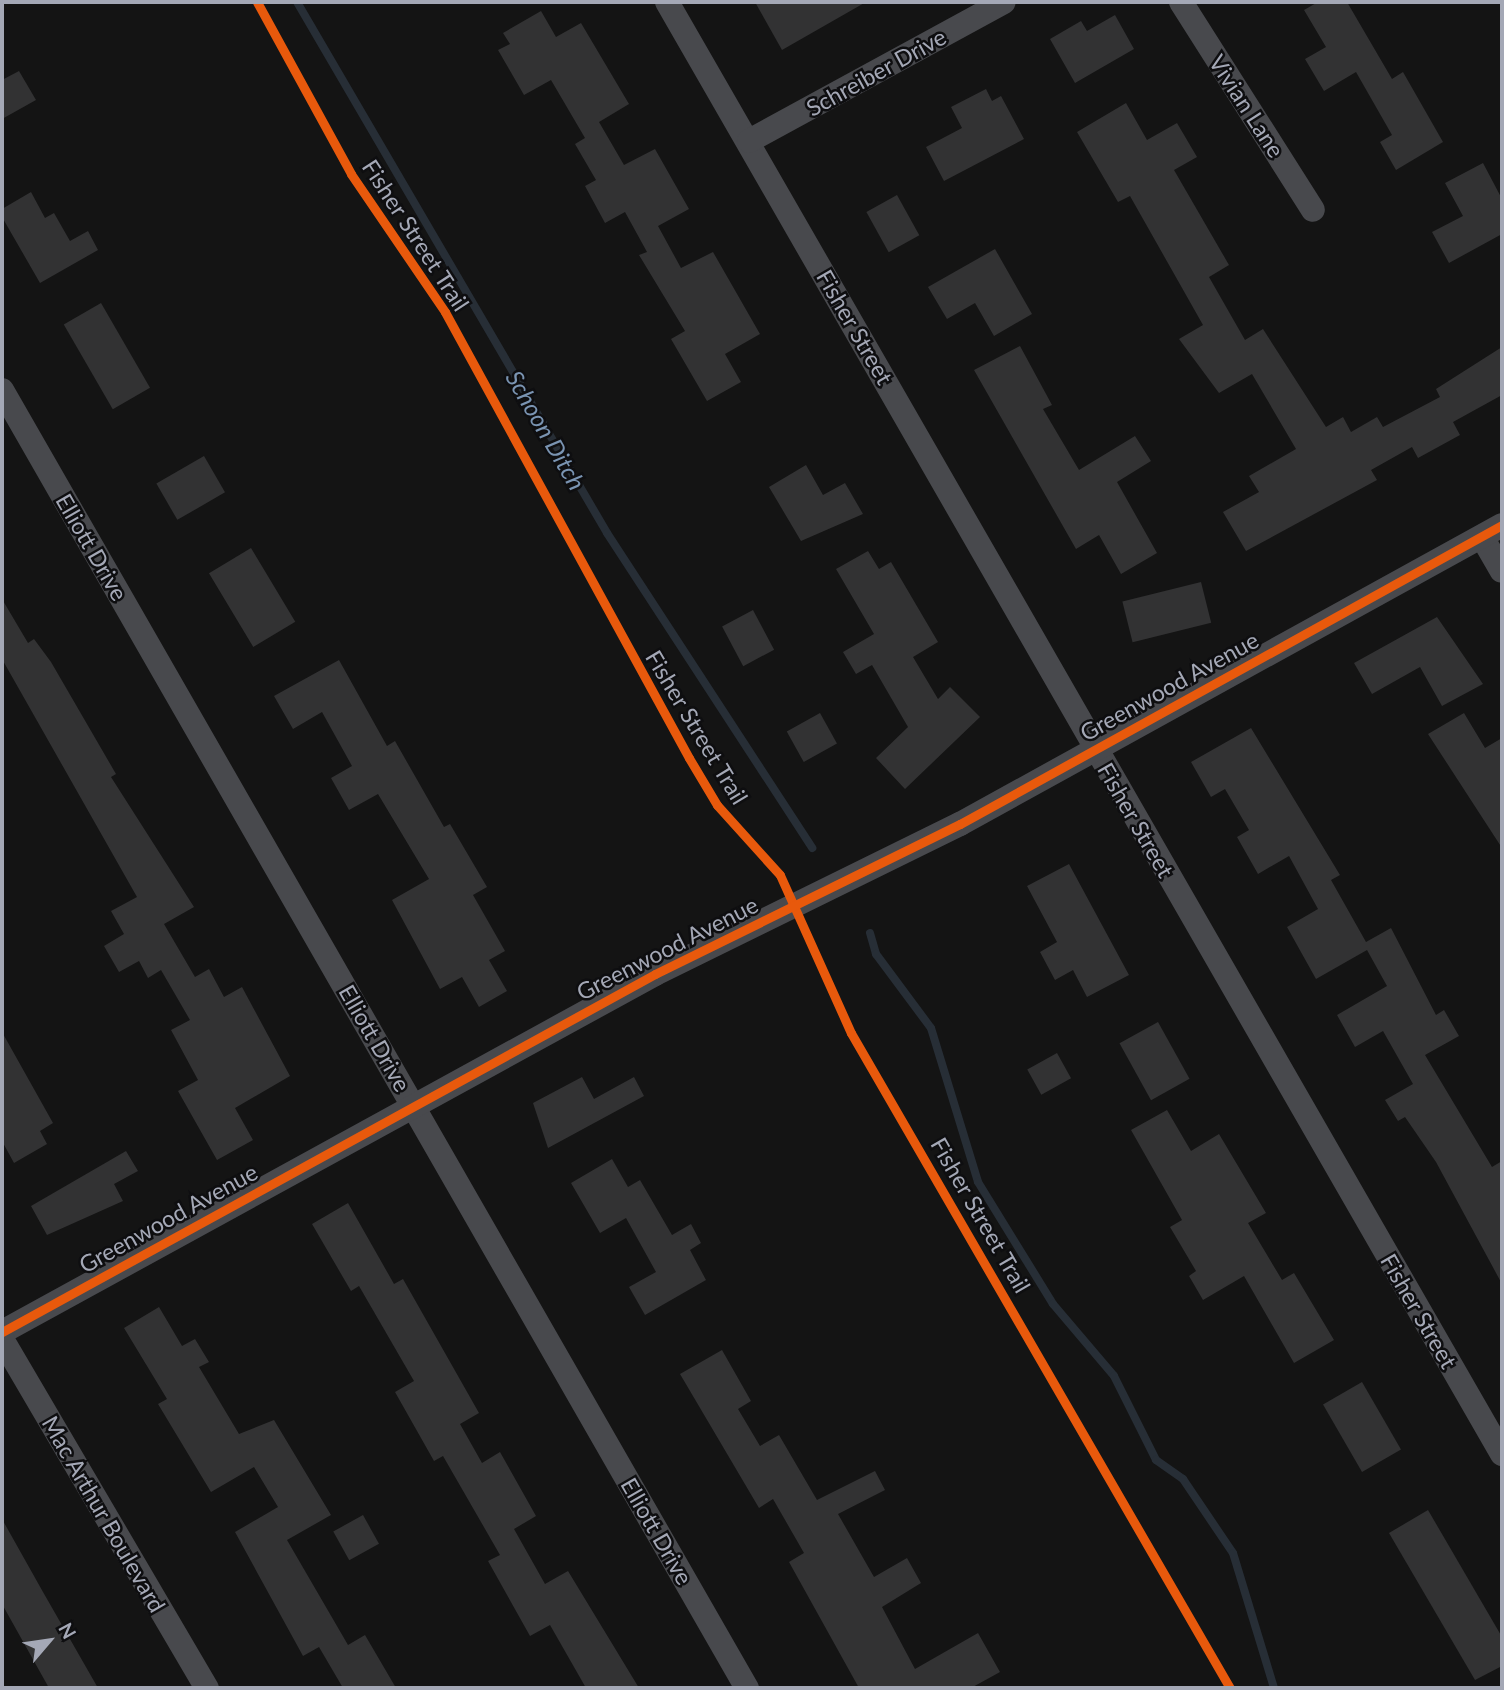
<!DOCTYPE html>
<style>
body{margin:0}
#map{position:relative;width:1504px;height:1690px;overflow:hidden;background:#141414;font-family:Lato,sans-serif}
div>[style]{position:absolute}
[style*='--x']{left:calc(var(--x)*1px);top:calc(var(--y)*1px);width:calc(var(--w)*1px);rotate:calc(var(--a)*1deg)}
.stream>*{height:8px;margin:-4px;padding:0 4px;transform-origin:4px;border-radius:4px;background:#272e36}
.building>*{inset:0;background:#323233;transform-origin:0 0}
.street>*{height:24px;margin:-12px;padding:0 12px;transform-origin:12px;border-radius:12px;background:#48494d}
.cycleway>*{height:9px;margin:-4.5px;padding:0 4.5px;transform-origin:4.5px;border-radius:4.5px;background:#e8590c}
span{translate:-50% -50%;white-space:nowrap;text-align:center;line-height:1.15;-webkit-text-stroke:5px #0e0e10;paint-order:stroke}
.street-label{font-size:23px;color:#a4a8b6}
.water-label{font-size:24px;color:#7a94b2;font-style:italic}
.frame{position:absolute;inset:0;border:4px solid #a4a8b6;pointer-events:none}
.north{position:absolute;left:14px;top:1606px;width:70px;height:70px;-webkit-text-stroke:5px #0e0e10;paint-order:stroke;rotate:61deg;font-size:19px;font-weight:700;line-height:28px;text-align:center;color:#a4a8b6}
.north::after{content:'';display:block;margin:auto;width:24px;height:32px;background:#a4a8b6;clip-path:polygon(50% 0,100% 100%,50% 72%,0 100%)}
</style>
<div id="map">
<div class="stream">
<div style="--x:297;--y:2;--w:615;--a:59.72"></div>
<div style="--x:607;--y:533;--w:376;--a:56.9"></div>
<div style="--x:870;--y:933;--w:22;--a:74"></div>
<div style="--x:876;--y:954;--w:92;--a:53.4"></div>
<div style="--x:931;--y:1028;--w:161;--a:73"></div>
<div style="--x:978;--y:1182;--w:143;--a:58.4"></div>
<div style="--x:1053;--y:1304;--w:94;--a:49.7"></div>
<div style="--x:1114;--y:1376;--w:94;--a:63.4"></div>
<div style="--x:1156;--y:1460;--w:33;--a:35"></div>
<div style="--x:1183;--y:1479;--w:89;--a:56"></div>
<div style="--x:1233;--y:1553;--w:141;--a:73.1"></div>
</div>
<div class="building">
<div style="clip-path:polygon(755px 2px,866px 2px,782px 50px)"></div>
<div style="clip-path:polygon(1318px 2px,1347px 2px,1392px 79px,1403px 72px,1443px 142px,1396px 170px,1380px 142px,1392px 135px,1356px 72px,1324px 91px,1305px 59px,1326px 47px,1304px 10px)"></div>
<div style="clip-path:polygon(541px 11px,556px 37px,581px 23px,629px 104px,599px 122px,624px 165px,655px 149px,689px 209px,658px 226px,681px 268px,713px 252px,760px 334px,725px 354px,741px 382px,707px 401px,671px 339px,685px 331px,639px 255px,647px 252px,625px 212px,605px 223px,585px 186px,596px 180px,575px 144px,585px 138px,551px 80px,524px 95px,498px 50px,510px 44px,503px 33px)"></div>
<div style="clip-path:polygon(1115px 15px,1134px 49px,1075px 83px,1050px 39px,1081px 21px,1087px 31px)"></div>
<div style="clip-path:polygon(19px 71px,36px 100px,2px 119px,2px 80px)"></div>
<div style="clip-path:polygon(986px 89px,992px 101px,1001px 96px,1024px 139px,944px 181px,926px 147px,962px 128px,951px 107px)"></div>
<div style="clip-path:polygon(1126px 103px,1147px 140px,1177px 123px,1197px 157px,1174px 170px,1229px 265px,1209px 277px,1245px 340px,1263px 329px,1326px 427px,1343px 417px,1351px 432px,1377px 417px,1383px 427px,1440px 397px,1436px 389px,1502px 347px,1502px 395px,1453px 422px,1460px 435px,1418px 458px,1412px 447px,1371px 470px,1377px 480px,1246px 551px,1223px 512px,1259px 492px,1249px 476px,1296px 449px,1252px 374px,1219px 393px,1179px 339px,1203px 325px,1130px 196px,1118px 202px,1077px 132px)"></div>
<div style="clip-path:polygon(1483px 163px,1502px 199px,1502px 234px,1449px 263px,1432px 232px,1463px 216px,1445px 183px)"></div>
<div style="clip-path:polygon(31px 192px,45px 218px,54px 213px,70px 241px,88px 231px,98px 250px,40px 283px,2px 217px,2px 209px)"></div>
<div style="left:897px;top:195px;width:46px;height:35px;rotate:61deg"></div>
<div style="clip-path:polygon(995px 249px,1032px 314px,994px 336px,975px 303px,947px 319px,928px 287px)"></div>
<div style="left:101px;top:303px;width:98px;height:43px;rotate:60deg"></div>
<div style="clip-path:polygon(1020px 346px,1052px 405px,1043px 409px,1079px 470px,1135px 436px,1151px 461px,1117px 482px,1157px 553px,1121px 574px,1099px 535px,1076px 549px,974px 370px)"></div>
<div style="left:204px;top:456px;width:42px;height:55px;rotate:60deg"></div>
<div style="clip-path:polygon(806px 465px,823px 495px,845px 483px,863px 514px,801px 541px,769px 487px)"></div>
<div style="left:251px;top:548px;width:86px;height:49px;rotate:59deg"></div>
<div style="clip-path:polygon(868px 551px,879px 569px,891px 562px,938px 642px,913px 657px,938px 699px,950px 687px,980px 717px,905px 789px,876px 758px,908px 727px,872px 665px,856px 674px,843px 652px,874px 634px,836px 569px)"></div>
<div style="left:1201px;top:582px;width:42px;height:81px;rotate:76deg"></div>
<div style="clip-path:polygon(2px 599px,28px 643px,34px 639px,51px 662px,116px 774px,111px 777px,194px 907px,164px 924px,195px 977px,209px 969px,224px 997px,242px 987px,290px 1076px,235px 1108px,253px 1140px,217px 1160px,178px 1091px,198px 1080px,171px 1030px,190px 1020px,161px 970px,148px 978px,139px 961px,119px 972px,104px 946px,124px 934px,111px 911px,137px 897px,2px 659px)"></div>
<div style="left:753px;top:610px;width:45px;height:35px;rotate:62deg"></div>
<div style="clip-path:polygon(1437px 617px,1483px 684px,1442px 706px,1420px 667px,1372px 694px,1354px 663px)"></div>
<div style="clip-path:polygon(339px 660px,387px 746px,395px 741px,444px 827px,450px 824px,487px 887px,473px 895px,505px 951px,489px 960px,507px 991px,479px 1007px,462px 977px,440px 989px,392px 900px,429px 879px,378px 794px,349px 810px,331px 778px,352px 766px,322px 712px,293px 729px,274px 696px)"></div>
<div style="left:820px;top:713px;width:35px;height:38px;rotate:61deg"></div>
<div style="clip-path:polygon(1464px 713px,1485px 748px,1502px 738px,1502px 848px,1428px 734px)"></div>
<div style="clip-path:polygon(1251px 728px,1340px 875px,1331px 880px,1366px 942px,1391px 928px,1436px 1015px,1444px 1010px,1459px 1036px,1425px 1055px,1492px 1167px,1502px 1161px,1502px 1284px,1436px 1162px,1405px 1117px,1398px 1121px,1385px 1100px,1413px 1084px,1383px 1031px,1355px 1047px,1337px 1015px,1387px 986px,1367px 950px,1316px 979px,1287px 927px,1318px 909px,1289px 856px,1258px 874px,1237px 837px,1249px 830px,1225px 789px,1211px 797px,1191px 762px)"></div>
<div style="clip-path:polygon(1069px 864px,1129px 975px,1087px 997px,1073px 970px,1055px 980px,1040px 952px,1057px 942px,1027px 886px)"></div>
<div style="left:1158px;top:1022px;width:65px;height:44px;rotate:61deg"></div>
<div style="clip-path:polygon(2px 1032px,53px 1123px,40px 1131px,47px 1144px,14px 1163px,2px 1141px)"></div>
<div style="left:1057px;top:1053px;width:29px;height:34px;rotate:61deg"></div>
<div style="clip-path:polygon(582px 1077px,594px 1099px,634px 1077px,644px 1096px,548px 1148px,533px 1103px)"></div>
<div style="clip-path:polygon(1167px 1110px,1191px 1151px,1219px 1134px,1266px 1213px,1248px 1223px,1282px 1280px,1294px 1273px,1334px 1340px,1294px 1363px,1244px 1276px,1203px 1300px,1189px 1276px,1196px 1271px,1170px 1227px,1182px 1220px,1131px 1130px)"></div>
<div style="clip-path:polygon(126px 1151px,138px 1171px,114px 1184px,123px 1201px,47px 1235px,31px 1206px)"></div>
<div style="clip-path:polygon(612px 1159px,628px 1187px,640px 1180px,672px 1235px,691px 1224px,701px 1243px,690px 1250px,706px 1280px,645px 1315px,629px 1287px,656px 1272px,626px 1218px,600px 1233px,571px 1183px)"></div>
<div style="clip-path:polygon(348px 1203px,394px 1284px,403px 1279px,479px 1413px,460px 1424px,482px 1463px,500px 1452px,536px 1516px,514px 1529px,545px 1584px,568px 1571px,639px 1688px,586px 1688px,550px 1625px,530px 1636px,488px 1561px,500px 1555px,443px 1456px,434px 1461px,395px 1392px,414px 1381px,359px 1286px,351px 1291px,312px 1224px)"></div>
<div style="clip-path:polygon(159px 1307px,182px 1346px,195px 1339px,209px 1362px,199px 1367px,239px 1434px,274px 1420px,331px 1515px,287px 1540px,348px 1645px,365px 1635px,396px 1688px,343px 1688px,319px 1647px,303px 1656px,235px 1532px,278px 1507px,254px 1467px,211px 1492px,158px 1404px,167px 1399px,124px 1328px)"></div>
<div style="clip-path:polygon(722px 1350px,751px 1401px,738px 1409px,760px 1446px,779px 1435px,817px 1500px,875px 1471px,885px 1490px,838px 1514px,874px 1577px,907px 1558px,921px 1583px,882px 1607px,915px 1669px,978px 1633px,1000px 1672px,971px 1688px,859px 1688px,789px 1562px,804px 1553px,773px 1499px,759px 1508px,680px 1374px)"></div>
<div style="left:1362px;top:1382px;width:78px;height:45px;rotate:60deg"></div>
<div style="clip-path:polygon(1428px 1510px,1502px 1637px,1502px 1666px,1475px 1680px,1389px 1533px)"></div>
<div style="left:363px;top:1515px;width:33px;height:34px;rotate:61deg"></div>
<div style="clip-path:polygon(2px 1519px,43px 1592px,98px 1688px,49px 1688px,2px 1604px)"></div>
</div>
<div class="street">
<div style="--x:667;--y:2;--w:1675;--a:60.1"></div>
<div style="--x:1181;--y:2;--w:246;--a:57.6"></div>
<div style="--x:749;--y:141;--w:290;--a:-28.6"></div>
<div style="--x:2;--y:390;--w:1497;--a:60.15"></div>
<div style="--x:1482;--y:537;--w:39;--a:60"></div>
<div style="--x:2;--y:1332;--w:745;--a:-28.73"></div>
<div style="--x:655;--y:974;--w:340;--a:-26.2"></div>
<div style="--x:960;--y:824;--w:619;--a:-28.88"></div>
<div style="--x:2;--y:1339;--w:405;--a:59.6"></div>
</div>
<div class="cycleway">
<div style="--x:257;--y:2;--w:196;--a:61.3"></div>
<div style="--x:351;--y:174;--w:167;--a:55.7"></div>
<div style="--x:445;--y:312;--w:508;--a:61.32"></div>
<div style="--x:689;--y:758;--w:55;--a:59.2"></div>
<div style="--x:717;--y:805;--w:94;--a:48"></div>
<div style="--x:780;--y:875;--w:173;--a:65.8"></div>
<div style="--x:851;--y:1033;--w:757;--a:59.95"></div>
<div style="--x:2;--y:1332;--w:745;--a:-28.73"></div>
<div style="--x:655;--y:974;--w:340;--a:-26.2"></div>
<div style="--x:960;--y:824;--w:619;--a:-28.88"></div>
</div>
<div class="street-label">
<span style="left:876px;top:72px;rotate:-29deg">Schreiber Drive</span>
<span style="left:1247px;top:106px;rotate:57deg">Vivian Lane</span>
<span style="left:416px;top:235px;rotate:57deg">Fisher Street Trail</span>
<span style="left:855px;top:327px;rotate:60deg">Fisher Street</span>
<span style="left:92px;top:547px;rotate:60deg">Elliott Drive</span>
<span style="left:1169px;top:686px;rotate:-29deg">Greenwood Avenue</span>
<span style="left:697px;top:727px;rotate:59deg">Fisher Street Trail</span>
<span style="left:1136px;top:820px;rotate:60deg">Fisher Street</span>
<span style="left:667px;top:948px;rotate:-27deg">Greenwood Avenue</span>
<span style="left:375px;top:1038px;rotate:60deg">Elliott Drive</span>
<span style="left:981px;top:1215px;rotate:60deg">Fisher Street Trail</span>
<span style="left:168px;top:1218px;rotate:-29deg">Greenwood Avenue</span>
<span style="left:1419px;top:1311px;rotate:60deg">Fisher Street</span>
<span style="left:104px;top:1514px;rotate:60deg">Mac Arthur Boulevard</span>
<span style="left:657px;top:1531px;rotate:60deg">Elliott Drive</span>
</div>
<div class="water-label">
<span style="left:546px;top:430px;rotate:60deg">Schoon Ditch</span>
</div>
<div class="frame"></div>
<div class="north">N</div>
</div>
